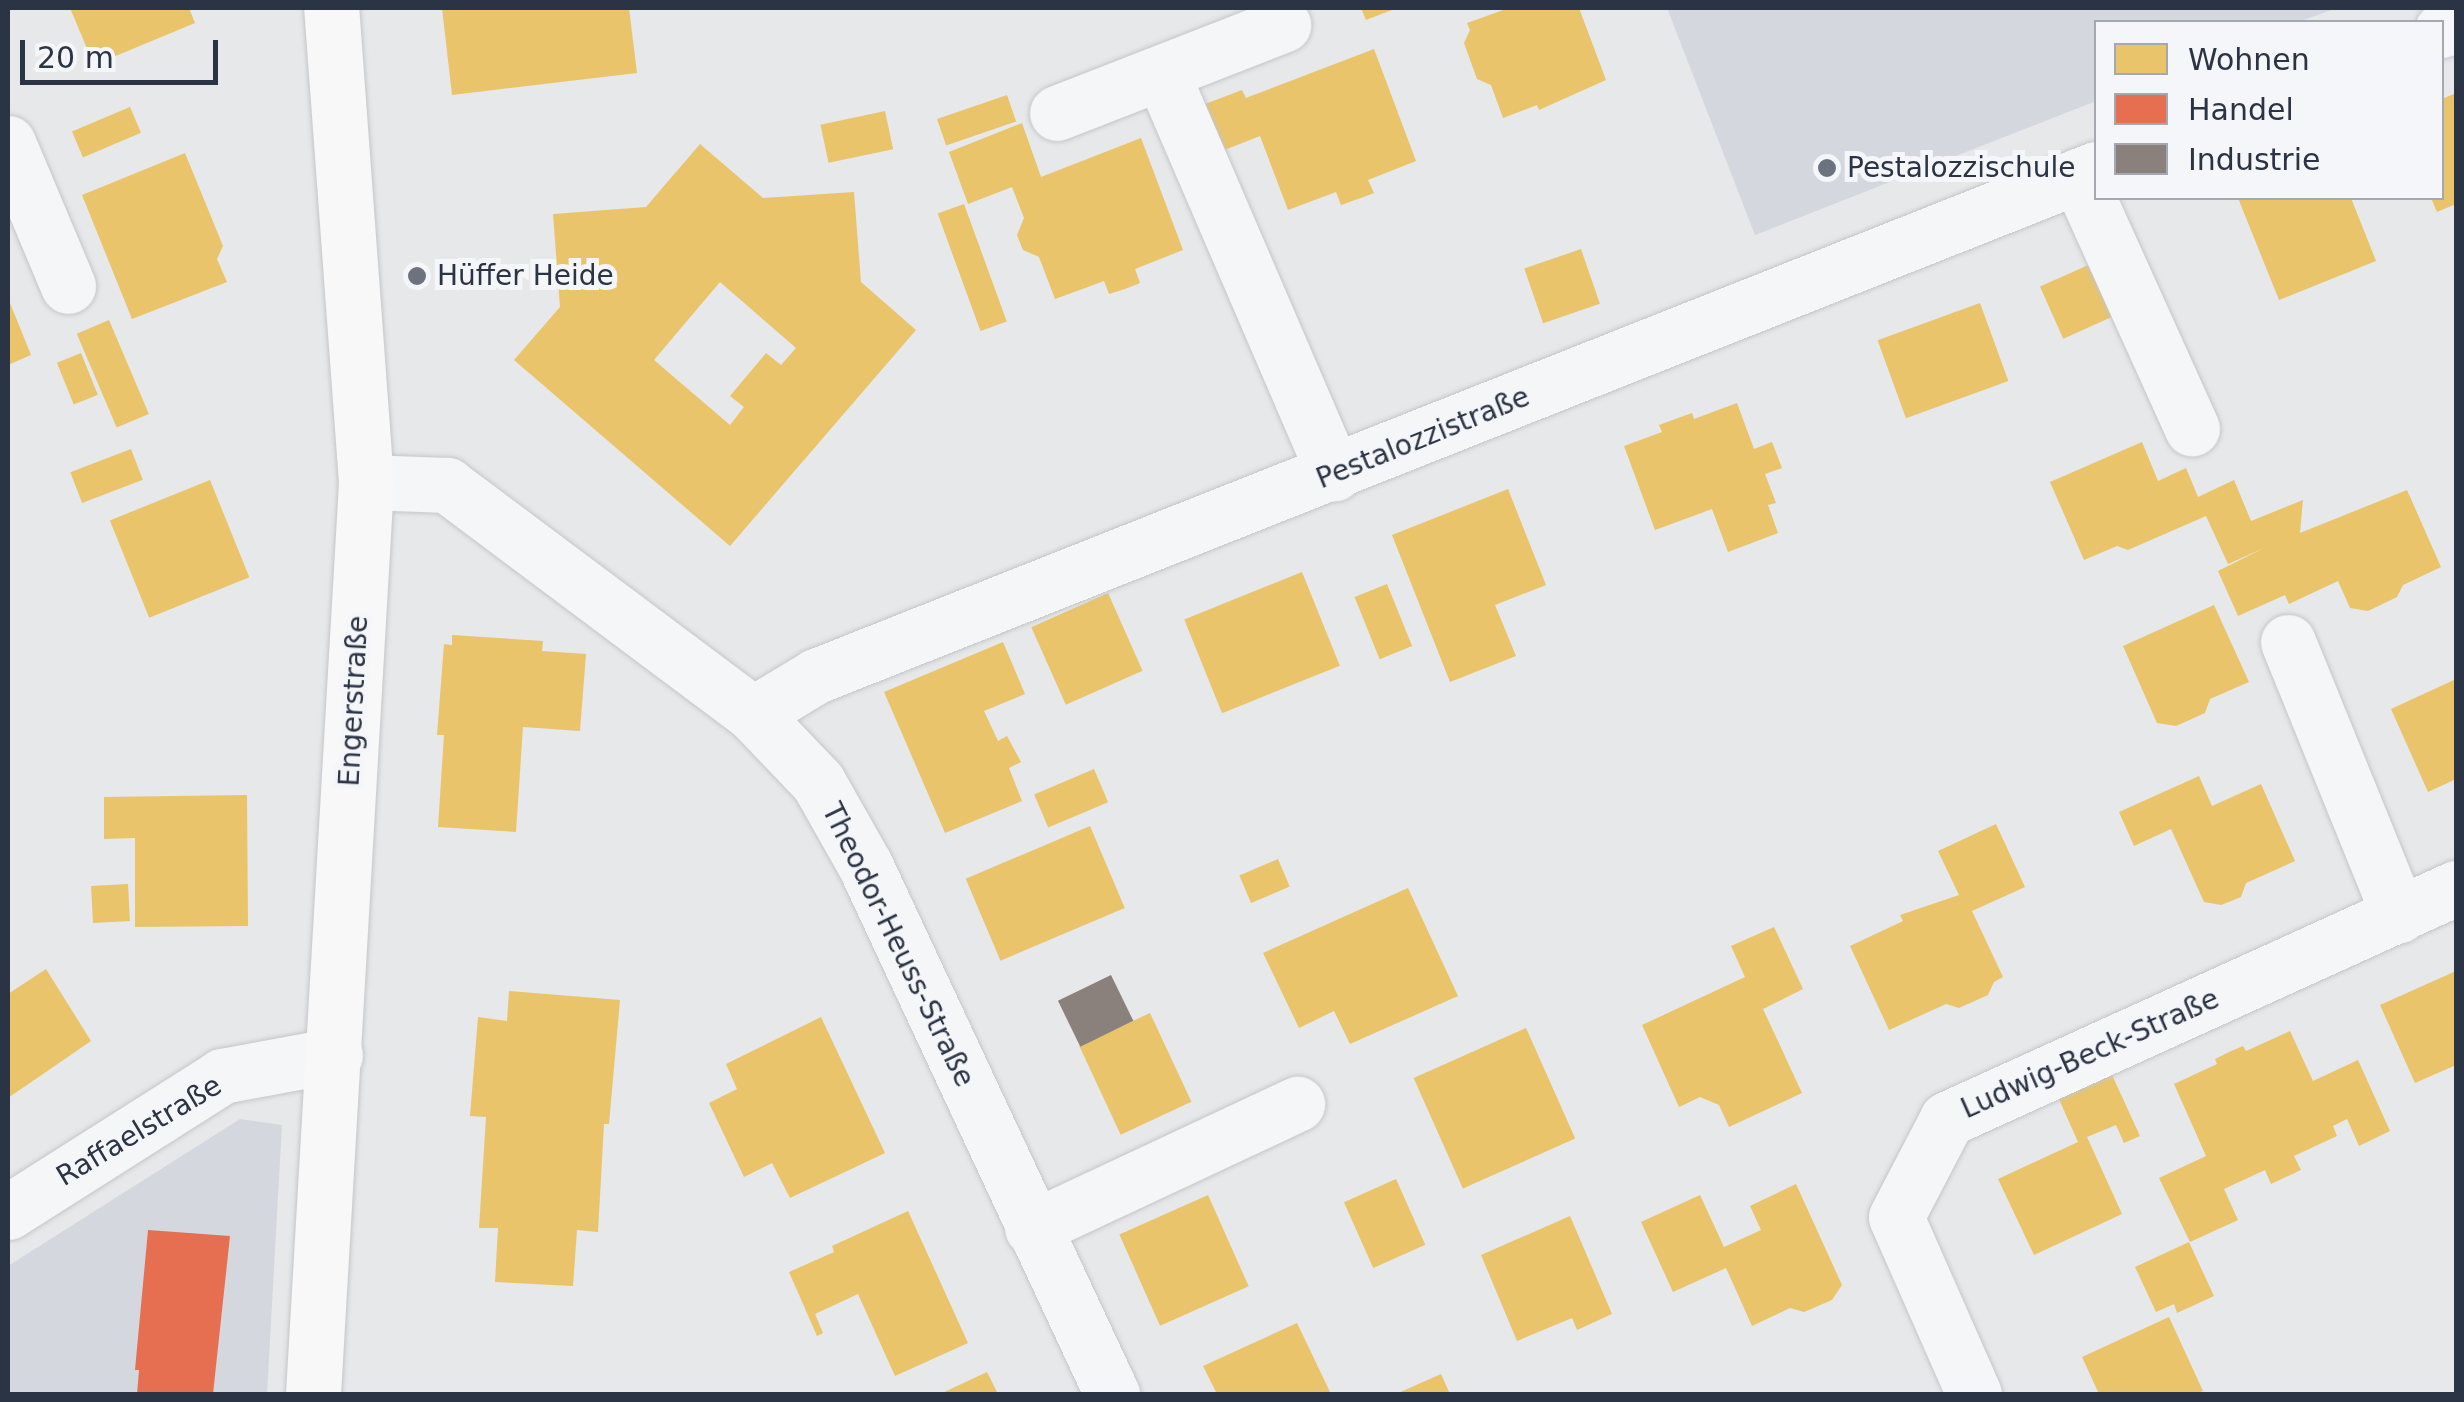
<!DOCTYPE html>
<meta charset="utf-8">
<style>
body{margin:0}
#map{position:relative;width:2464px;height:1402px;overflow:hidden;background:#e6e8ea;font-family:"DejaVu Sans",sans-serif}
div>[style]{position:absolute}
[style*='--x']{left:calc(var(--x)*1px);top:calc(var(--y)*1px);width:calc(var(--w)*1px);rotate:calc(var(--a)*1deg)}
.built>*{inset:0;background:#d4d7dd}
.homes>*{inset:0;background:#e9c46a;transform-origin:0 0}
.shops>*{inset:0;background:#e76f51}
.industry>*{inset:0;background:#8a817c;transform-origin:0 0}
.roads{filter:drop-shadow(0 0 2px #c4c6c8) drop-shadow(0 0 2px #c4c6c8)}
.minor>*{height:55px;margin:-27.5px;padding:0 27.5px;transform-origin:27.5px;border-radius:27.5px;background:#f5f6f7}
.major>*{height:55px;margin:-27.5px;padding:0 27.5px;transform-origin:27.5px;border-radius:27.5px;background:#f8f8f8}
.dots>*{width:28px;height:28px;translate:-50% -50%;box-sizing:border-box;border:5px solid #f4f6f9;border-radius:50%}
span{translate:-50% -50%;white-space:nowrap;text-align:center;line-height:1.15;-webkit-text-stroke:10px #f4f6f9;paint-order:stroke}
.poi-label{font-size:28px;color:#2b3445}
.left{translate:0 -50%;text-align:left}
.street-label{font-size:28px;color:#2b3445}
.frame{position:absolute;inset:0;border:10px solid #2b3445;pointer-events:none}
.legend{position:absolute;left:2094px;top:20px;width:350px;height:180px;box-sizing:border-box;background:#f4f6f9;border:2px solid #a4a8b1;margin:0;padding:12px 18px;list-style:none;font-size:30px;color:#2b3445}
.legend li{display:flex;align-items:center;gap:20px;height:50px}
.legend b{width:50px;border:2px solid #a4a8b1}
.scale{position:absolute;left:20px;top:40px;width:198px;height:45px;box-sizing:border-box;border:5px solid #2b3445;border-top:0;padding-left:12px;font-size:30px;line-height:35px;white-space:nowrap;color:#2b3445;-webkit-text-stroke:8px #f4f6f9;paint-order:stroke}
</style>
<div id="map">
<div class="built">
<div style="clip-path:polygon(1667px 8px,2337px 8px,2298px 22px,2096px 22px,2096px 101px,1755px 235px)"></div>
<div style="clip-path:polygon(240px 1119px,282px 1125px,267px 1394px,8px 1394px,8px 1266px)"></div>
</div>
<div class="homes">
<div style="clip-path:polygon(70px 8px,189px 8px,195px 23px,94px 65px)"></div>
<div style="clip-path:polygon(442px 8px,629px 8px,637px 73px,452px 95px)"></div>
<div style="clip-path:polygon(1361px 8px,1397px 8px,1366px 20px)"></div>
<div style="clip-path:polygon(1509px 8px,1579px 8px,1606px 80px,1539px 110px,1537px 105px,1503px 118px,1491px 85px,1477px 79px,1464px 43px,1470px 30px,1467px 23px)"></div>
<div style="clip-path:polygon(1374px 49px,1416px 161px,1368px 180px,1374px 193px,1358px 199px,1341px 205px,1336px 192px,1288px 210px,1260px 136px,1222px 151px,1205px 104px,1242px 90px,1246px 98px)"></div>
<div style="clip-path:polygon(2456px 93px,2456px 204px,2437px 212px,2431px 198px,2442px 198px,2442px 99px)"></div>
<div style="left:1007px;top:95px;width:28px;height:74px;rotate:71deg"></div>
<div style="left:130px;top:107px;width:28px;height:63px;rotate:67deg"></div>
<div style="left:885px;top:111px;width:39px;height:66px;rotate:78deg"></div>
<div style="clip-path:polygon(1022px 123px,1041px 177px,1141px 138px,1183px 250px,1135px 269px,1140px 283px,1125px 289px,1109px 294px,1104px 281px,1055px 299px,1039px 257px,1023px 250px,1017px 235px,1024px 218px,1012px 187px,968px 204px,949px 152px)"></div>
<div style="clip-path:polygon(evenodd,700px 144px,763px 198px,854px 192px,861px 282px,916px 330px,730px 546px,514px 360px,560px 307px,553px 214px,646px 207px,700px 144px,720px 282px,796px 348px,781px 365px,766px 353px,730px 396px,744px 407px,730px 425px,654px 360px,720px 282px)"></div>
<div style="clip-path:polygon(185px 153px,223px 246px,217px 259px,227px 282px,132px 319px,82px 195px)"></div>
<div style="clip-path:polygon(2238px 198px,2351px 198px,2376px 261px,2279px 300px)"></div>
<div style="left:964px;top:204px;width:125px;height:28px;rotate:70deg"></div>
<div style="left:1581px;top:249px;width:58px;height:60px;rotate:71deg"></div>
<div style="left:2093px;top:263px;width:57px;height:58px;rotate:66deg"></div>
<div style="clip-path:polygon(8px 298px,31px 355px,8px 365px)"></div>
<div style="left:1980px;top:303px;width:83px;height:109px;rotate:70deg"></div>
<div style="left:109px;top:320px;width:102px;height:35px;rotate:67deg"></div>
<div style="left:81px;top:353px;width:45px;height:26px;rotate:68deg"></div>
<div style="clip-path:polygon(1737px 403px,1754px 449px,1772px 442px,1782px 468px,1765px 474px,1776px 503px,1768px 505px,1778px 533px,1728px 552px,1712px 509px,1655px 530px,1624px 446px,1662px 432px,1659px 425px,1692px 413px,1694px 419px)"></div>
<div style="clip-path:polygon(2142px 442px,2158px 481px,2186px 468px,2198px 497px,2234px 480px,2251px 521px,2303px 500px,2300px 533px,2407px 490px,2441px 567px,2403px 585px,2397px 597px,2368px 611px,2350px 608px,2338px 581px,2289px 604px,2285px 595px,2238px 616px,2218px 571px,2264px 548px,2228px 564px,2206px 516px,2128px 550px,2117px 546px,2084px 560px,2050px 482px)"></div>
<div style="left:131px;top:449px;width:33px;height:65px;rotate:69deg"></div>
<div style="left:210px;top:480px;width:105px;height:108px;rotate:68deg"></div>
<div style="clip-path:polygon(1508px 489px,1546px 585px,1495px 605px,1516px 656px,1450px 682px,1392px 535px)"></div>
<div style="left:1302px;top:572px;width:101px;height:127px;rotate:68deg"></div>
<div style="left:1387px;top:584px;width:67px;height:35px;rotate:68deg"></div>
<div style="left:1108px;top:593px;width:85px;height:84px;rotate:66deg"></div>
<div style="clip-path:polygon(2214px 605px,2249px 682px,2210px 699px,2205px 713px,2176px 726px,2157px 723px,2123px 646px)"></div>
<div style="clip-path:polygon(452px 635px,543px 641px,542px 651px,586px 654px,580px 731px,523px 727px,516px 832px,438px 827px,444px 735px,437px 735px,444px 644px,452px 645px)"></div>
<div style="clip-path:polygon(1003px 642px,1025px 694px,984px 711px,998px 741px,1007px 736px,1021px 762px,1009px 768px,1022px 801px,945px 833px,884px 692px)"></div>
<div style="clip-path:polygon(2456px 679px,2456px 779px,2428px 792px,2391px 709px)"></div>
<div style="left:1094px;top:769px;width:36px;height:65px;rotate:67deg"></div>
<div style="clip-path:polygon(2199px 776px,2212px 806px,2261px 784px,2295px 861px,2246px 883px,2241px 897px,2221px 905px,2204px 902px,2171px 829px,2134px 846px,2119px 812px)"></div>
<div style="clip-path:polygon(247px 795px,248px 926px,135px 927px,135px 838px,104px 839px,104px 797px)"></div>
<div style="clip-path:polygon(1996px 824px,2025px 887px,1972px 911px,2003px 977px,1994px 982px,1988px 995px,1959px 1008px,1946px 1004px,1889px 1030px,1850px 946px,1903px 921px,1900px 915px,1959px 895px,1938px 851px)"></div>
<div style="left:1090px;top:826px;width:89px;height:135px;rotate:67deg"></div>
<div style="left:1278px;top:859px;width:30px;height:42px;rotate:67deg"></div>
<div style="left:128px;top:884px;width:37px;height:37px;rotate:87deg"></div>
<div style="clip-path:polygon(1408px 888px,1458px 996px,1350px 1044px,1334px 1011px,1299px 1028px,1263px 953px)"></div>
<div style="clip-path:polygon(1774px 927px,1803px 989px,1763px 1009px,1802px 1093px,1729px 1127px,1719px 1105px,1700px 1097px,1679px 1107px,1642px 1025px,1745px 977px,1731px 946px)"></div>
<div style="clip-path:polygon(46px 969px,91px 1041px,8px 1098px,8px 994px)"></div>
<div style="clip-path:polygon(2456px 971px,2456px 1065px,2415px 1083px,2380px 1005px)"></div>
<div style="clip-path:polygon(509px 991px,620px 1000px,609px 1124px,604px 1124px,598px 1232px,577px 1230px,573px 1286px,495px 1282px,498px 1228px,479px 1228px,486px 1117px,470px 1116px,478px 1017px,507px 1021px)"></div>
<div style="left:1150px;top:1013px;width:98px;height:78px;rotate:65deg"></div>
<div style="clip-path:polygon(821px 1017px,885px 1153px,790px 1198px,772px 1163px,744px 1177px,709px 1103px,737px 1089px,726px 1064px)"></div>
<div style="left:1526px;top:1028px;width:121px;height:123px;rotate:66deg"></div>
<div style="clip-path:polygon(2290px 1031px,2313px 1081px,2358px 1060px,2390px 1131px,2359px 1146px,2347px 1119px,2333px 1126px,2337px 1136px,2294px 1156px,2301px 1170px,2271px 1184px,2265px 1170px,2224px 1189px,2238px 1220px,2190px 1242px,2159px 1178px,2206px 1156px,2174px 1084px,2217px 1064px,2215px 1059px,2229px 1052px,2243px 1046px,2246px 1051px)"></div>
<div style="clip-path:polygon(2107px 1064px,2140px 1136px,2124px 1143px,2116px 1125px,2087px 1137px,2122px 1214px,2034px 1255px,1998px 1179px,2078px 1142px,2054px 1088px)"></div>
<div style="left:1396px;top:1179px;width:72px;height:57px;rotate:66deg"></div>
<div style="clip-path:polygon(1796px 1184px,1842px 1285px,1832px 1300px,1804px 1312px,1790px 1308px,1752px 1326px,1726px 1268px,1673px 1292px,1641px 1222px,1700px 1195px,1724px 1247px,1761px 1230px,1750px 1206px)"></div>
<div style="left:1208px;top:1195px;width:100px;height:97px;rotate:66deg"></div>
<div style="clip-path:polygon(908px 1211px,968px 1343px,895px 1376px,858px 1294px,815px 1314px,823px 1333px,817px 1336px,789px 1272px,834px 1252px,832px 1246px)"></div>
<div style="clip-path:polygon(1570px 1216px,1612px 1314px,1577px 1330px,1572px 1318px,1517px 1341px,1481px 1255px)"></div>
<div style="clip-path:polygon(2189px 1242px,2214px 1296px,2177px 1313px,2174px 1304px,2156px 1312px,2135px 1267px)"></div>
<div style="clip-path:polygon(2169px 1317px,2203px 1391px,2194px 1394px,2099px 1394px,2082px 1357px)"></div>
<div style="clip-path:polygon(1297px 1323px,1331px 1394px,1217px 1394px,1203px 1366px)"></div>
<div style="clip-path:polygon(987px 1372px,998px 1394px,940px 1394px)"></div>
<div style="clip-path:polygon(1441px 1374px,1450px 1394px,1396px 1394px)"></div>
</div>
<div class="shops">
<div style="clip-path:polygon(148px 1230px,230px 1236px,213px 1394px,137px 1394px,139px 1370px,135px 1370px)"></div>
</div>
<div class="industry">
<div style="left:1111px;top:975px;width:51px;height:59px;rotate:64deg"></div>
</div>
<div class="roads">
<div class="minor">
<div style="--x:2442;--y:30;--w:15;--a:-23"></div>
<div style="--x:1162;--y:74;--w:435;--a:66.7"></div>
<div style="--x:1057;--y:113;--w:243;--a:-21.3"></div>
<div style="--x:8;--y:143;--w:155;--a:67.2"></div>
<div style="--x:2078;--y:176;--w:277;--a:65.7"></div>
<div style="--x:366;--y:482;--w:81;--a:2.1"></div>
<div style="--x:447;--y:485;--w:382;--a:36.8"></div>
<div style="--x:753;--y:714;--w:94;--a:46.3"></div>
<div style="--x:818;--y:782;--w:95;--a:60.5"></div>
<div style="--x:865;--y:865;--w:584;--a:64.97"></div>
<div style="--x:2288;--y:642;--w:295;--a:67.9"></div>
<div style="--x:753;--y:714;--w:74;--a:-31.1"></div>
<div style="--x:816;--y:676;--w:1377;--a:-21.61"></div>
<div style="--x:8;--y:1212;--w:254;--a:-32.4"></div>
<div style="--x:222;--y:1076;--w:115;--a:-10.5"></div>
<div style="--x:1032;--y:1228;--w:293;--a:-25.1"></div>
<div style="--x:1974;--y:1394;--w:193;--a:-113.8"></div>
<div style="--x:1896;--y:1217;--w:110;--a:-62.5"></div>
<div style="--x:1947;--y:1119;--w:559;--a:-24.41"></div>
</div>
<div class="major">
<div style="--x:313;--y:1394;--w:914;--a:-86.67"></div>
<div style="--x:366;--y:482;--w:475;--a:-94.2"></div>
</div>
</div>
<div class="dots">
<div style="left:1827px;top:168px;background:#6c737f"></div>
<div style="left:417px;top:276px;background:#6c737f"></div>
</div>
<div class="poi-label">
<span class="left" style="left:1847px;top:168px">Pestalozzischule</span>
<span class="left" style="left:437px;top:276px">Hüffer Heide</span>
</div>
<div class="street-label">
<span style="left:1423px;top:438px;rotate:-22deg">Pestalozzistraße</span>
<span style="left:354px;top:701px;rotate:-87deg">Engerstraße</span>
<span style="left:898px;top:945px;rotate:64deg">Theodor-Heuss-Straße</span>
<span style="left:2090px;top:1054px;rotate:-24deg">Ludwig-Beck-Straße</span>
<span style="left:139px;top:1131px;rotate:-31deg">Raffaelstraße</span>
</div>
<div class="frame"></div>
<ul class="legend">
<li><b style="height:28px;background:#e9c46a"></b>Wohnen</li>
<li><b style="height:28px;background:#e76f51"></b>Handel</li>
<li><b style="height:28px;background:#8a817c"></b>Industrie</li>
</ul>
<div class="scale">20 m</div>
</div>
